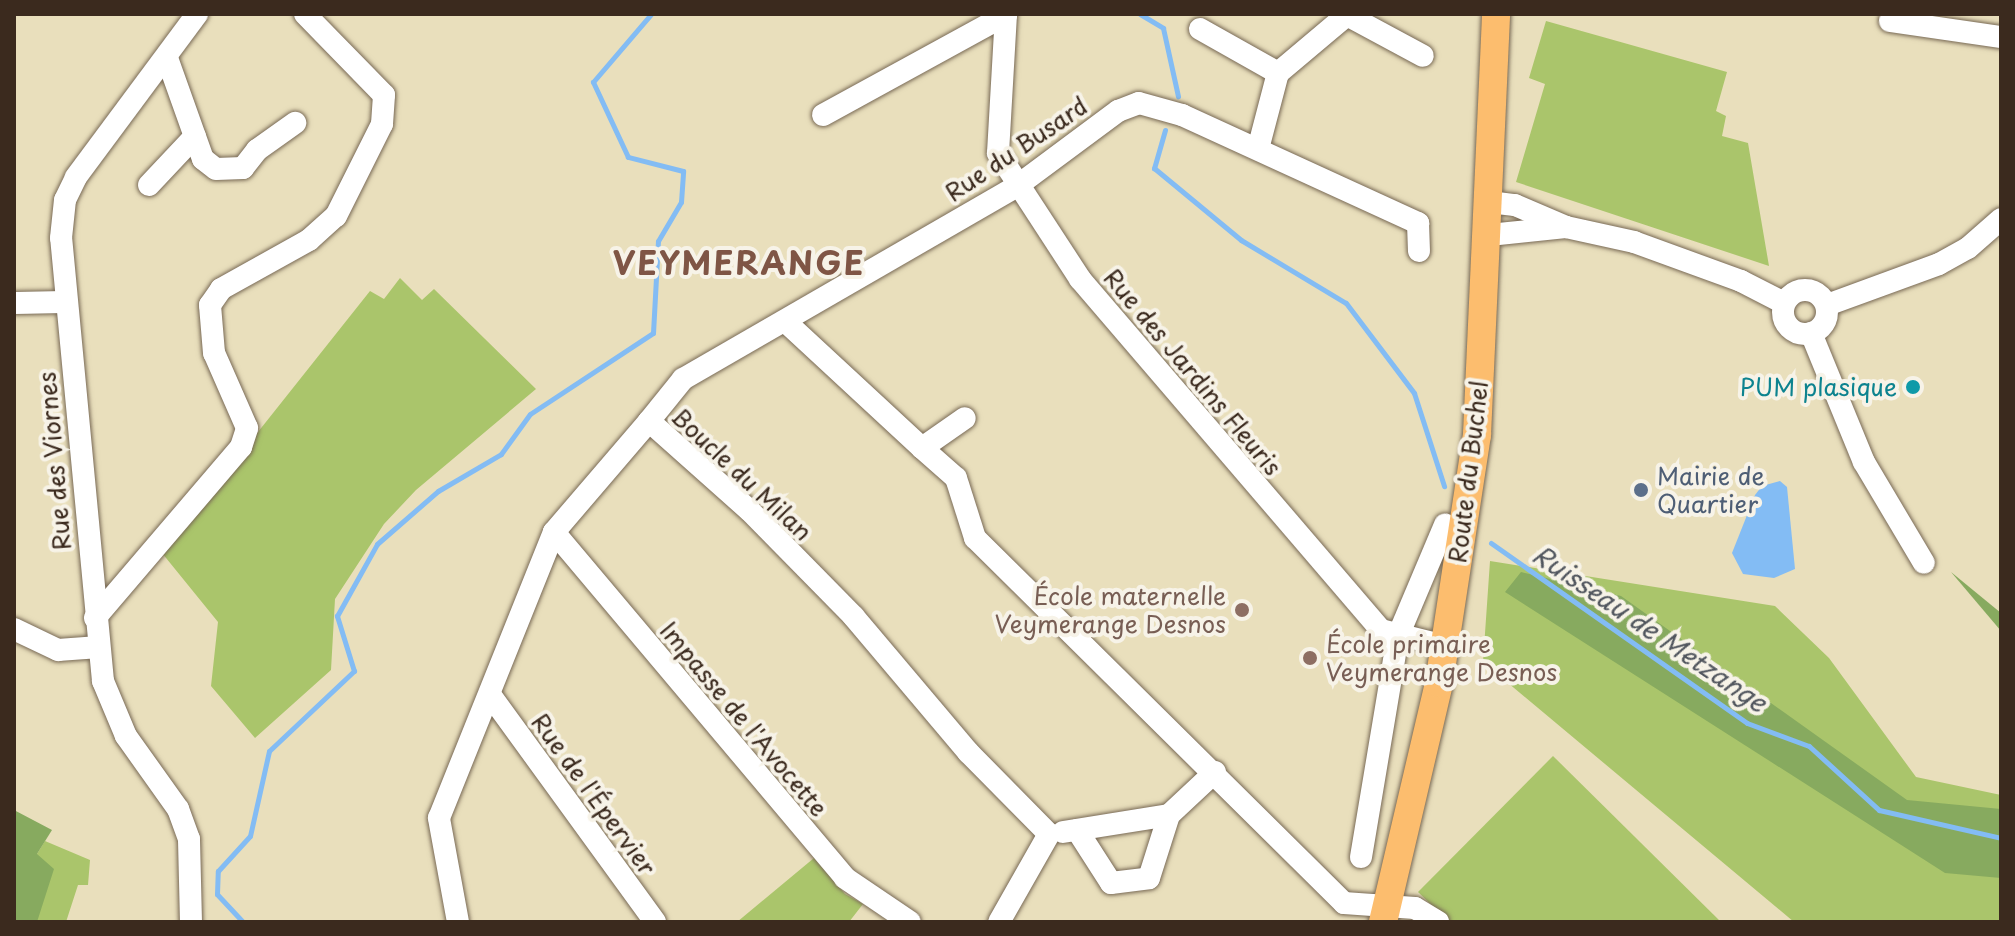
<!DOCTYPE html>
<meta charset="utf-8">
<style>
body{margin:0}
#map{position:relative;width:2015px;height:936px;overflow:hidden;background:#e9dfbc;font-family:"Playpen Sans",sans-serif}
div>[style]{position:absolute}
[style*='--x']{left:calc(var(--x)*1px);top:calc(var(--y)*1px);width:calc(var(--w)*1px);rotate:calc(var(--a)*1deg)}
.green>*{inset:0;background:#aac56b}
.forest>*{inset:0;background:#87aa5f}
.water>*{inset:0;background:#83bcf4}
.stream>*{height:5px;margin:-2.5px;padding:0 2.5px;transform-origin:2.5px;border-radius:2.5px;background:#83bcf4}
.roads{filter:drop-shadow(0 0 2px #786955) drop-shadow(0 0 2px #786955)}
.minor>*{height:22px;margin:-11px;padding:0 11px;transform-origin:11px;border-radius:11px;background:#fff}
.minor>.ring{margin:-11px;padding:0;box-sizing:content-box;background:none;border:22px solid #fff;border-radius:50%}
.major>*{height:28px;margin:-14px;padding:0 14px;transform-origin:14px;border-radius:14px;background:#fcbd6e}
.dots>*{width:22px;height:22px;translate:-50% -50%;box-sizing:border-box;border:4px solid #f7f3e8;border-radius:50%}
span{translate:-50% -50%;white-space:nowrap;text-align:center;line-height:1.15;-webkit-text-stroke:8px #f7f3e8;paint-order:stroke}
.street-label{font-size:24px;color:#3b2a1e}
.culture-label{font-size:24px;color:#0d838f}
.right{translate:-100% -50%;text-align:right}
.service-label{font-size:24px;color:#4e5e75}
.left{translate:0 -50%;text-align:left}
.education-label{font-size:24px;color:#785e54}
.water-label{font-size:26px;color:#51565e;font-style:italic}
.district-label{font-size:32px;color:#7f5545;font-weight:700;letter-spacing:2px}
.frame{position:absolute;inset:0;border:16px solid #3b2a1e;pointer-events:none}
</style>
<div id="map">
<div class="green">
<div style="clip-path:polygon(1546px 21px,1727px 72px,1716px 111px,1726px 116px,1722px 136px,1748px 143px,1769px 266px,1516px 182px,1545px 84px,1529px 78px)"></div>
<div style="clip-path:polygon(400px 278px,422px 300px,434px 289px,536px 389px,416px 490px,384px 524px,335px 599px,331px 670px,255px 738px,211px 686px,218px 622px,162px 553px,370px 291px,384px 299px)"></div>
<div style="clip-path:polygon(1490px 561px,1775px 606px,1829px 658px,1916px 777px,2001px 795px,2001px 922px,1794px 922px,1483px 662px)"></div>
<div style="clip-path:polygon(1553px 756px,1721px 922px,1449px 922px,1418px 892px)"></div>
<div style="clip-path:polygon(45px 841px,90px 860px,88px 885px,78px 885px,66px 922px,37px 922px,37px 854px)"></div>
<div style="clip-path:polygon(814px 858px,845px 894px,863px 904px,849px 922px,737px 922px)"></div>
</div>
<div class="forest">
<div style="clip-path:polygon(1521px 572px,1621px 596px,1907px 800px,2001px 809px,2001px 878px,1945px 873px,1505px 592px)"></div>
<div style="clip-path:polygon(1951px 572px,2001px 613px,2001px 631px)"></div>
<div style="clip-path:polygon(14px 810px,52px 830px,37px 854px,54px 869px,37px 922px,14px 922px)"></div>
</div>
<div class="water">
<div style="clip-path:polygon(1780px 481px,1787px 487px,1795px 569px,1774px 578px,1743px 574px,1732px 553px,1755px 495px,1762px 486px)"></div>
</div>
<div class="stream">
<div style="--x:1140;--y:14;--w:27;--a:31"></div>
<div style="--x:1163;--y:28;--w:70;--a:77.6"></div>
<div style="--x:1165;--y:130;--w:40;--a:106"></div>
<div style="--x:1154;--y:168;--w:113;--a:39.6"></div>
<div style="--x:1241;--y:240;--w:122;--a:31"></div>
<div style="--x:1346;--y:303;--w:113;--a:52.9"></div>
<div style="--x:1414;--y:393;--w:98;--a:72.1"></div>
<div style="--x:1491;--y:543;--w:313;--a:35.1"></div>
<div style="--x:1747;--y:723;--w:66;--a:20.4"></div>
<div style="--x:1809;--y:746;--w:95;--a:42.4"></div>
<div style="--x:1879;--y:810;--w:125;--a:12.9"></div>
<div style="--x:243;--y:922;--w:38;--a:-133"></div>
<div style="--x:217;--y:894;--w:23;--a:-88"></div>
<div style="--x:218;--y:871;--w:47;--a:-47.6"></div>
<div style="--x:250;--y:836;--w:87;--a:-77.4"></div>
<div style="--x:269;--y:751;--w:117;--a:-43.3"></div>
<div style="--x:354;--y:671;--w:58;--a:-107.2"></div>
<div style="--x:337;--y:616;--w:82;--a:-60.9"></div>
<div style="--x:377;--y:544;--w:81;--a:-41"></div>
<div style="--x:438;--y:491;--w:73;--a:-30.4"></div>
<div style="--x:501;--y:454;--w:49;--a:-54.1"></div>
<div style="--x:530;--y:414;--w:147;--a:-33.4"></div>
<div style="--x:653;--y:333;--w:92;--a:-86.9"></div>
<div style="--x:658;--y:241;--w:45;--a:-59.5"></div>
<div style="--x:681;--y:202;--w:31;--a:-86"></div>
<div style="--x:683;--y:171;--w:57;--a:-165.7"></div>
<div style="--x:628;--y:157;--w:83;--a:-115"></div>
<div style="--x:593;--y:82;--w:89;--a:-49.5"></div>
</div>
<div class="roads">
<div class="minor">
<div style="--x:1006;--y:14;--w:139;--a:93.3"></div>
<div style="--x:998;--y:153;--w:150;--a:56.9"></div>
<div style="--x:1080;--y:279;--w:462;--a:49.4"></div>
<div style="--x:1381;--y:630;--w:66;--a:14"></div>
<div style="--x:1347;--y:15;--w:86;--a:28.3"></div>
<div style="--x:1890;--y:21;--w:112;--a:8.2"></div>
<div style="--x:1200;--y:29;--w:90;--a:29.4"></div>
<div style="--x:167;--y:58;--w:107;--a:70.4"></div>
<div style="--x:203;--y:159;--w:16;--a:38"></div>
<div style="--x:216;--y:169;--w:27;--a:-2"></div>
<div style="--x:243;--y:168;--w:23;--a:-52"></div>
<div style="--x:257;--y:150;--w:47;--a:-35.4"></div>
<div style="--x:823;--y:115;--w:209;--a:-28.7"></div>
<div style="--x:1258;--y:149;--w:79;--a:-75.3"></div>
<div style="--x:1278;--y:73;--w:92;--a:-40.1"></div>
<div style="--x:149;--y:185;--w:67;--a:-46.8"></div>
<div style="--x:1489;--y:202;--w:26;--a:7"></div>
<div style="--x:1515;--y:205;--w:56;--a:23.3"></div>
<div style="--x:1566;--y:227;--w:70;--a:12.4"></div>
<div style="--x:1634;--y:242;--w:114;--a:20"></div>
<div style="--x:1741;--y:281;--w:48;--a:27.1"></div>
<div style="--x:1489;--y:235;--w:77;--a:-5.9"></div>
<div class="ring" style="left:1783px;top:290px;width:22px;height:22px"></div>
<div style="--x:14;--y:303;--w:51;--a:-1.1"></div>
<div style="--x:1827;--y:305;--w:119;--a:-20.1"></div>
<div style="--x:1939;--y:264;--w:33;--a:-29"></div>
<div style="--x:1968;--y:248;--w:44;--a:-41.3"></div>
<div style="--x:787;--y:323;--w:184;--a:42.8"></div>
<div style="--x:922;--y:448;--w:52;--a:-34.9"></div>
<div style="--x:1811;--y:333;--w:139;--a:67.7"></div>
<div style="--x:1864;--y:462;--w:117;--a:59.3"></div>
<div style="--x:649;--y:421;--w:54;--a:-51"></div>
<div style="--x:683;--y:379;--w:386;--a:-30"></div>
<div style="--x:1017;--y:186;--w:126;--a:-36.6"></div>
<div style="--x:1118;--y:111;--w:22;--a:-21"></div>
<div style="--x:1139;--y:103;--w:45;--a:15.6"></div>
<div style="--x:1182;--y:115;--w:260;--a:24.6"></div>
<div style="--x:1418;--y:223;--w:28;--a:88"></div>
<div style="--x:922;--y:448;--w:45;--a:41.4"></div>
<div style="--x:956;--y:478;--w:63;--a:72.4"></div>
<div style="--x:975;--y:538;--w:519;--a:44.69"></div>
<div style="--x:554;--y:532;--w:452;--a:49.9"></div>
<div style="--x:845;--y:878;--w:78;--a:34.1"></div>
<div style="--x:95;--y:618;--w:225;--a:-49.5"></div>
<div style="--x:241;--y:447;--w:20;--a:-72"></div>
<div style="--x:247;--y:428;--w:82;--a:-113.7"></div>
<div style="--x:214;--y:353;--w:48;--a:-94.8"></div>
<div style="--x:210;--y:305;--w:19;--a:-55"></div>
<div style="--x:221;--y:289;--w:101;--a:-29.1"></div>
<div style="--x:309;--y:240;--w:36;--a:-42"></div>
<div style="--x:336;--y:216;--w:103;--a:-63.4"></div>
<div style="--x:382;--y:124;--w:29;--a:-86"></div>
<div style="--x:384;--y:95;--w:113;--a:-134.3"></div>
<div style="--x:14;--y:629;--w:49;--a:25.5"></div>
<div style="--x:58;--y:650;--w:41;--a:-4.2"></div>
<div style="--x:491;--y:696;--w:279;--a:54"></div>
<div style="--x:1077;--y:830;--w:63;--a:57.3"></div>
<div style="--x:1111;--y:883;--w:38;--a:-7"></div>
<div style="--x:1149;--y:878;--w:66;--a:-72.4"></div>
<div style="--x:1169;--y:815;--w:63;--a:-43.1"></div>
<div style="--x:1063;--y:832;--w:107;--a:-9.1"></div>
<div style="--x:1361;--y:857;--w:224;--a:-80.5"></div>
<div style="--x:1398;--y:636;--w:121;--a:-67.1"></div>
<div style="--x:1344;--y:903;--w:71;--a:4"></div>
<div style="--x:1415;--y:908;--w:27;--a:31"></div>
<div style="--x:191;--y:922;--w:83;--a:-91.4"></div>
<div style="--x:189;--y:839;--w:32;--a:-110"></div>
<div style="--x:178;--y:809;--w:90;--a:-125.5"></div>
<div style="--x:126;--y:736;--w:60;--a:-112.7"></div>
<div style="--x:103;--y:681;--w:445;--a:-95.4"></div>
<div style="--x:61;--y:238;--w:38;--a:-84"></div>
<div style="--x:65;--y:200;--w:25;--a:-64"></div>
<div style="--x:76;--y:177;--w:203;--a:-53.4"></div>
<div style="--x:458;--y:922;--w:106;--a:-100.4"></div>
<div style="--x:439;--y:818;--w:308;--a:-68.1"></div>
<div style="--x:554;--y:532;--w:146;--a:-49.4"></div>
<div style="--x:649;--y:421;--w:135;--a:41.7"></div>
<div style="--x:750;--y:511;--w:148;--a:45.5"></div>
<div style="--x:854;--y:617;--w:177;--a:49.8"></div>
<div style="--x:968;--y:752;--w:115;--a:45.4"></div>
<div style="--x:1049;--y:834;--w:101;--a:119.6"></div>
</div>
<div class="major">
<div style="--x:1383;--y:922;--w:245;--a:-76.8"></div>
<div style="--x:1439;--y:683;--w:251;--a:-81.3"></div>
<div style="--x:1477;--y:435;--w:421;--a:-87.4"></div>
</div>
</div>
<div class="dots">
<div style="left:1913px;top:387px;background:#0f9aa8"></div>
<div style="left:1641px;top:490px;background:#5c6f8a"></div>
<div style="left:1242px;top:610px;background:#8d6e63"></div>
<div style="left:1310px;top:658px;background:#8d6e63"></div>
</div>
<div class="street-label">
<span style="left:1016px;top:149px;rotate:-34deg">Rue du Busard</span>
<span style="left:1193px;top:372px;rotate:50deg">Rue des Jardins Fleuris</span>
<span style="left:54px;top:461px;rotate:-95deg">Rue des Viornes</span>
<span style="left:1468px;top:472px;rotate:-83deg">Route du Buchel</span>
<span style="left:742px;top:474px;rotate:43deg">Boucle du Milan</span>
<span style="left:744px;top:719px;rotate:50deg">Impasse de l'Avocette</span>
<span style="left:594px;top:794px;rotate:54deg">Rue de l'Épervier</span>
</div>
<div class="culture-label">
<span class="right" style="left:1897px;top:387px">PUM plasique</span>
</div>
<div class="service-label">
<span class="left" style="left:1657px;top:490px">Mairie de<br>Quartier</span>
</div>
<div class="education-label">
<span class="right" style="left:1226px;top:610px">École maternelle<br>Veymerange Desnos</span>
<span class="left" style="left:1326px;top:658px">École primaire<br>Veymerange Desnos</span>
</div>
<div class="water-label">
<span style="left:1650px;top:628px;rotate:34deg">Ruisseau de Metzange</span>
</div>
<div class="district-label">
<span style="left:739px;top:262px">VEYMERANGE</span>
</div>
<div class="frame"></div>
</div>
